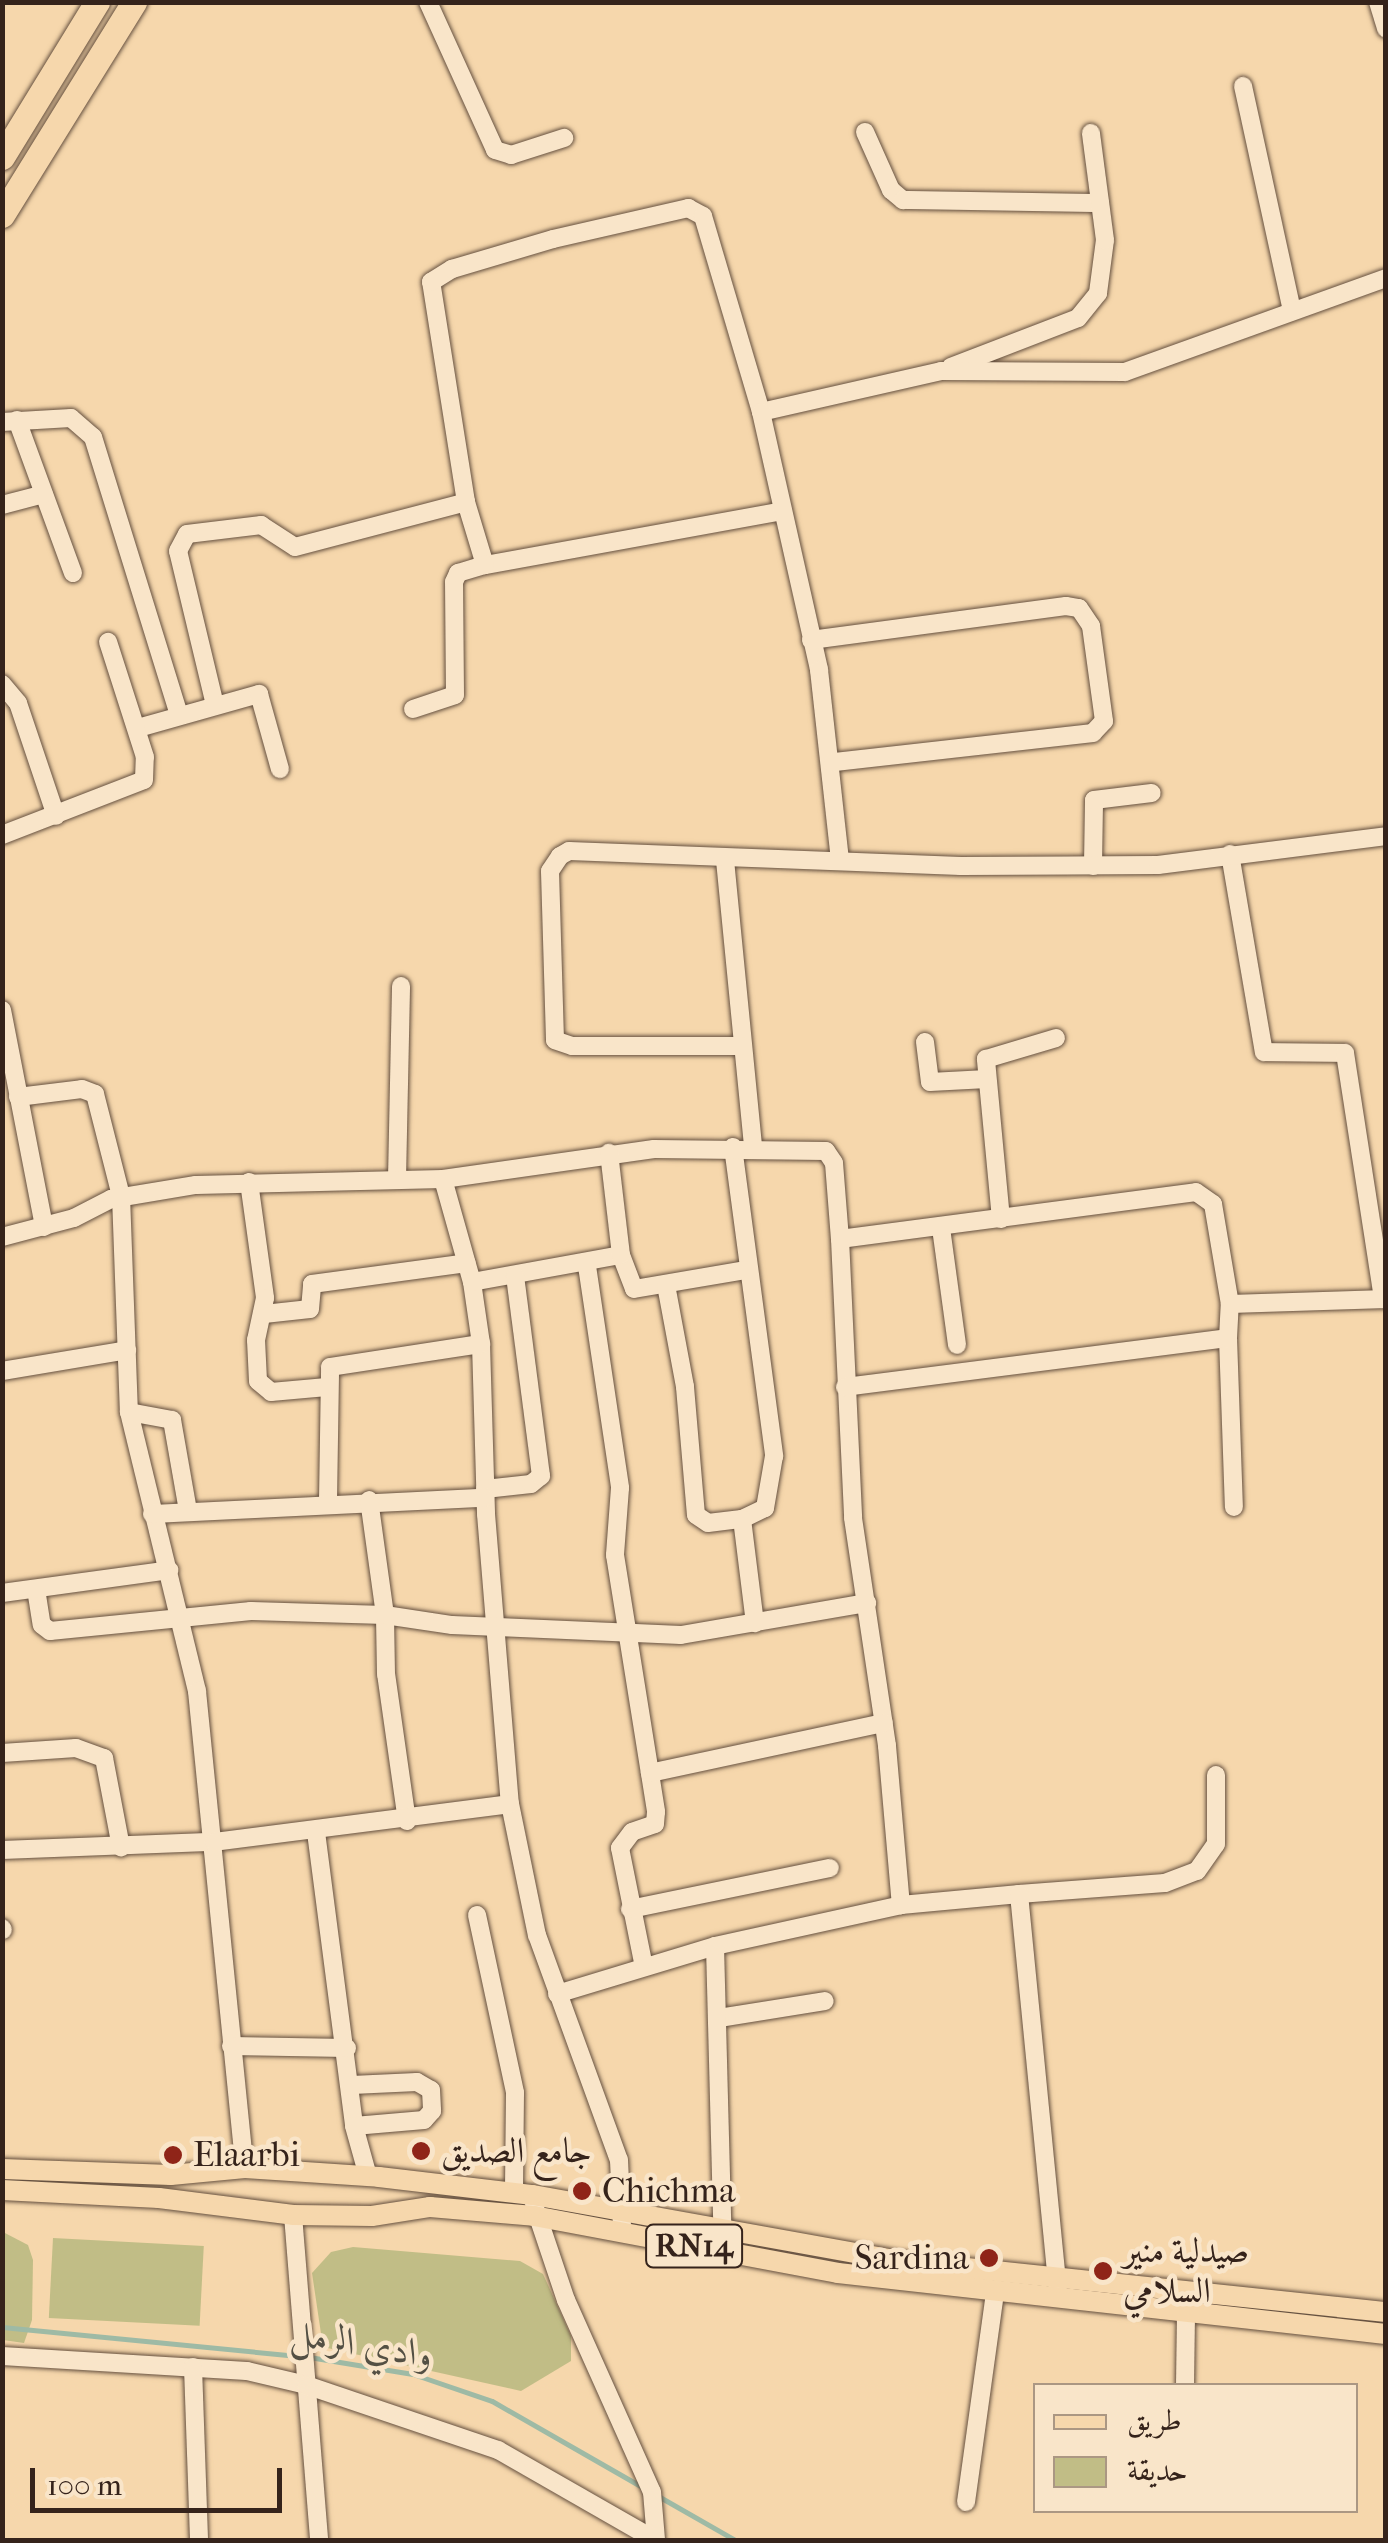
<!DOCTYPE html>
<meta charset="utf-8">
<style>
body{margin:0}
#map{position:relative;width:1388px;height:2543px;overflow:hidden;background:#f6d7ac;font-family:"IM FELL French Canon",Amiri,serif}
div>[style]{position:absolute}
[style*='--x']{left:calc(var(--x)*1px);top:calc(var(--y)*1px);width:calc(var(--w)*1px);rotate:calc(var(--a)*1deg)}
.green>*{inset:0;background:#c1bd86;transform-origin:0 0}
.stream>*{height:5px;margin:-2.5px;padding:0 2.5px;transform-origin:2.5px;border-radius:2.5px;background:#9ebaa5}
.roads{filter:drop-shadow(0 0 2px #65503f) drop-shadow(0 0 2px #65503f)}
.minor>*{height:18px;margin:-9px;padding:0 9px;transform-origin:9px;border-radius:9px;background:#f9e5c9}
.major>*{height:20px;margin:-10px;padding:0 10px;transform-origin:10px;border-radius:10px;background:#f6d7ac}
.highway>*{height:25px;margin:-12.5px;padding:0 12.5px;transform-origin:12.5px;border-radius:12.5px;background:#f6d7ac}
.dots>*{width:28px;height:28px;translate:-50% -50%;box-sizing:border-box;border:5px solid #f9e5c9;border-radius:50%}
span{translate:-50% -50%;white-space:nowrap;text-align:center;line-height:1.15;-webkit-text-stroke:9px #f9e5c9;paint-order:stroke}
.shield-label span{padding:2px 8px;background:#f9e5c9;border:2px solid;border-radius:8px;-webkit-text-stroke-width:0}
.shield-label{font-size:32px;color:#35231b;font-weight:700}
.poi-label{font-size:35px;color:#35231b}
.left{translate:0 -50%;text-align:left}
.right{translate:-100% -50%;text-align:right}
.water-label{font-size:38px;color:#545044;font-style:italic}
.frame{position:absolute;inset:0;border:5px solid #35231b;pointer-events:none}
.legend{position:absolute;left:1033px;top:2383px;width:325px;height:130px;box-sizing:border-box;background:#f9e5c9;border:2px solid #ab9783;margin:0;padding:12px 18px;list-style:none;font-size:30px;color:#35231b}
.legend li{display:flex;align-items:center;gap:20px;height:50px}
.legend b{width:50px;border:2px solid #ab9783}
.scale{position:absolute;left:30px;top:2468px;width:252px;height:45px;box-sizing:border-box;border:5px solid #35231b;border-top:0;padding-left:12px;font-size:30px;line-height:35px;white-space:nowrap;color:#35231b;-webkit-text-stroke:8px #f9e5c9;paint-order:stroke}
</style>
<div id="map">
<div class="green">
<div style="clip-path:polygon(3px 2232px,28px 2245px,33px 2260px,32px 2320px,24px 2343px,3px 2340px)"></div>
<div style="left:53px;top:2238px;width:151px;height:80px;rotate:3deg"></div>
<div style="clip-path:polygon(353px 2247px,520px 2261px,543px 2274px,571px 2336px,571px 2361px,521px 2391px,323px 2347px,312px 2273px,331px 2252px)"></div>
</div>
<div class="stream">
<div style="--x:2;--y:2327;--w:297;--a:5.6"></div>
<div style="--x:309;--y:2357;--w:105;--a:9.3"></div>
<div style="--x:413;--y:2374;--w:83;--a:18.9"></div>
<div style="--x:492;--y:2401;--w:175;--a:29.8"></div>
<div style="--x:658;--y:2496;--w:89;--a:29.7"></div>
</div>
<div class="roads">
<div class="minor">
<div style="--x:428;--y:2;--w:162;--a:65.6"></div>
<div style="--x:495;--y:150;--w:17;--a:17"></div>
<div style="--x:511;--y:155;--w:56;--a:-17.8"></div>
<div style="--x:1378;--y:2;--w:28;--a:73"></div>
<div style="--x:1243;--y:86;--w:229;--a:77.7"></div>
<div style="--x:865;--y:132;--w:64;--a:65.9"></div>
<div style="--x:891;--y:190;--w:16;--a:40"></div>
<div style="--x:903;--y:200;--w:197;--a:0.9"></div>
<div style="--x:951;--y:367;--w:136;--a:-21.1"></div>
<div style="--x:1078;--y:318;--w:32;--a:-51"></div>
<div style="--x:1098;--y:293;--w:53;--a:-82.5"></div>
<div style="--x:1105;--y:240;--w:108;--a:-97.5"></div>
<div style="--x:761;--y:412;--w:185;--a:-12.8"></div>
<div style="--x:941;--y:371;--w:184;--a:0.3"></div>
<div style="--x:1125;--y:372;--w:277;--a:-19.8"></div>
<div style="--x:17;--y:420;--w:163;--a:69.9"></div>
<div style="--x:2;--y:422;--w:69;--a:-3.3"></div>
<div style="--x:71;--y:418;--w:29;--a:41"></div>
<div style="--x:93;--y:437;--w:291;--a:72.8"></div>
<div style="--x:2;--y:505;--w:43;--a:-14.7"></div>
<div style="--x:783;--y:511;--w:303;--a:169.7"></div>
<div style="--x:485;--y:565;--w:66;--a:-106.8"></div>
<div style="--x:466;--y:502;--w:223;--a:-99"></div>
<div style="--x:431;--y:282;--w:25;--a:-32"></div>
<div style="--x:452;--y:269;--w:105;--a:-16.5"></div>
<div style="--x:553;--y:239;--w:139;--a:-12.9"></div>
<div style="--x:688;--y:208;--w:17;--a:28"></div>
<div style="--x:703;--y:216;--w:204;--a:73.5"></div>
<div style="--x:761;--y:412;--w:264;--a:77.3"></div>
<div style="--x:819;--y:670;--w:191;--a:83.7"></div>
<div style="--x:811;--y:640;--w:257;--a:-7.6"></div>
<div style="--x:1066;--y:606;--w:13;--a:9"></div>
<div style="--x:1079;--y:608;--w:22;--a:56"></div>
<div style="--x:1091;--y:626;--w:96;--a:82.2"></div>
<div style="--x:1104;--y:721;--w:16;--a:133"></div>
<div style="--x:1093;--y:733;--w:262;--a:173.6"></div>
<div style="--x:2;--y:684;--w:25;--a:50"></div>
<div style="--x:18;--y:703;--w:119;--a:71.4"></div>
<div style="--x:215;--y:705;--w:158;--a:-103.5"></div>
<div style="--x:178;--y:551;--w:19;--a:-62"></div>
<div style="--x:187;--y:534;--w:75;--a:-6.9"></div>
<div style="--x:261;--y:525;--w:40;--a:32.9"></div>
<div style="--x:295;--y:547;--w:177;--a:-14.7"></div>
<div style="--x:413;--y:709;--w:44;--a:-18.4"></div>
<div style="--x:455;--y:695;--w:113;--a:-90.5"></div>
<div style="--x:454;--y:582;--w:10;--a:-66"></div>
<div style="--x:458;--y:573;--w:28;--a:-17"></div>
<div style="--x:138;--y:728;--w:126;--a:-15.7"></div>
<div style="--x:259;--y:694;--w:78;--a:74.4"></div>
<div style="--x:2;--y:835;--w:152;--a:-21.2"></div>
<div style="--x:144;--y:780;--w:23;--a:-88"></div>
<div style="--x:145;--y:757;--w:121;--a:-107.8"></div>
<div style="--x:1230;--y:854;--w:201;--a:80.3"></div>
<div style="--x:1264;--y:1052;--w:81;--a:0.7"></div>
<div style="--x:1345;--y:1053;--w:249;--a:81.2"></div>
<div style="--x:725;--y:860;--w:288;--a:84.4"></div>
<div style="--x:1093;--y:866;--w:66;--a:-89.1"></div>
<div style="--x:1094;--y:800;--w:58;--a:-6.9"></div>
<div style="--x:2;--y:1010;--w:221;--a:79"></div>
<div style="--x:925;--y:1042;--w:40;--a:82.9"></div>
<div style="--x:930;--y:1082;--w:57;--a:-3"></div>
<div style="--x:742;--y:1046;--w:170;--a:180"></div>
<div style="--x:572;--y:1046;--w:18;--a:-161"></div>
<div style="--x:555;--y:1040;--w:169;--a:-91.7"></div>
<div style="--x:550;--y:871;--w:18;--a:-56"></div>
<div style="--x:560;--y:856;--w:10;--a:-29"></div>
<div style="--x:569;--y:851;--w:392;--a:2.2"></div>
<div style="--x:961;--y:866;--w:197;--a:-0.3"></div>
<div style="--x:1158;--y:865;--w:230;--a:-7.2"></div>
<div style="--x:18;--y:1097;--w:64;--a:-7.1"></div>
<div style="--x:82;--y:1089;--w:14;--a:21"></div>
<div style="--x:95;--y:1094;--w:105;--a:75.7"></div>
<div style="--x:121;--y:1196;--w:216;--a:87.9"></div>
<div style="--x:129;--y:1412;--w:287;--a:76.3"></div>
<div style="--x:197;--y:1691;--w:479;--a:84.3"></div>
<div style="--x:733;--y:1147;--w:312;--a:82.4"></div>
<div style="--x:774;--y:1456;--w:53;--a:99.8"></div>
<div style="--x:765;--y:1508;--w:25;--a:154"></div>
<div style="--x:742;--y:1519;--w:105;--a:82.9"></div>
<div style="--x:397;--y:1179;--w:193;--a:-88.8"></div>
<div style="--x:443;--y:1179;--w:107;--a:74.3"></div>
<div style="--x:472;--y:1282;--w:63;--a:81.7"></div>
<div style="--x:481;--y:1344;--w:170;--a:88.3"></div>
<div style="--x:486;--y:1514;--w:291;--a:85.3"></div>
<div style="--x:510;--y:1804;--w:134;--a:78.4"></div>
<div style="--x:537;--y:1935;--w:239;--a:70"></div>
<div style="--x:619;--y:2160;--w:65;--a:87.4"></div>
<div style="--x:249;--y:1182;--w:117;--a:82.1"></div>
<div style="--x:265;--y:1298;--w:43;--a:102.1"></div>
<div style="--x:256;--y:1340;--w:41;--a:87.2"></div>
<div style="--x:258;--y:1381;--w:17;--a:40"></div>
<div style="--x:271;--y:1392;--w:56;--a:-5.1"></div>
<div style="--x:1001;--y:1219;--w:161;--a:-95.4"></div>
<div style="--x:986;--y:1059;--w:73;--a:-16.7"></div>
<div style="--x:941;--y:1228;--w:118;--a:82.2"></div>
<div style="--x:2;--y:1237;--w:74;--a:-14.8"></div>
<div style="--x:74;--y:1218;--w:42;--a:-27.2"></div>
<div style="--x:111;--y:1199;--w:86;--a:-9.4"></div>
<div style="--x:196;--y:1185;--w:247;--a:-1.4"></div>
<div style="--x:443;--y:1179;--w:213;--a:-8.1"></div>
<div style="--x:654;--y:1149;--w:172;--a:0.7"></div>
<div style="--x:826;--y:1151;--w:14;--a:56"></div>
<div style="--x:834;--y:1163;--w:76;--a:85.5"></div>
<div style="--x:840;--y:1239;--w:279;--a:87.3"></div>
<div style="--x:853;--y:1518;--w:231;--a:81.5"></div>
<div style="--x:887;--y:1746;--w:160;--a:85"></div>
<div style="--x:840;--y:1239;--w:359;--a:-7.5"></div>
<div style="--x:1196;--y:1192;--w:21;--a:35"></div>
<div style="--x:1213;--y:1204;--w:101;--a:80.4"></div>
<div style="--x:621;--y:1255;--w:36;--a:69"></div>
<div style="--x:634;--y:1289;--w:114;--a:-9.6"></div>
<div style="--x:587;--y:1266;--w:224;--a:81.5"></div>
<div style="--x:620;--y:1488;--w:67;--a:94.3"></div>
<div style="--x:615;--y:1555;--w:260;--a:80.9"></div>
<div style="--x:656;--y:1812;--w:12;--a:95"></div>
<div style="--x:655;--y:1824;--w:24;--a:161"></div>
<div style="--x:632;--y:1832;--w:20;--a:127"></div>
<div style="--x:620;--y:1848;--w:121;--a:78.6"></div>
<div style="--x:472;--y:1282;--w:151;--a:-10.3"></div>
<div style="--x:621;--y:1255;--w:103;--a:-96.7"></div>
<div style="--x:666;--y:1285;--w:104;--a:79.4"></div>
<div style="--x:685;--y:1387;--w:128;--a:85.1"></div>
<div style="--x:696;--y:1515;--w:14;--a:34"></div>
<div style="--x:708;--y:1523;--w:34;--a:-7"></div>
<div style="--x:264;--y:1314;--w:46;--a:-6.2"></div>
<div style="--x:310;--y:1309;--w:25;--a:-85"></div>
<div style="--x:312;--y:1284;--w:156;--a:-7.7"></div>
<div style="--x:1228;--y:1338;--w:169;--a:88"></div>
<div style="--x:2;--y:1371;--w:127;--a:-9.5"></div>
<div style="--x:845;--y:1387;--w:386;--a:-7.3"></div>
<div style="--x:1228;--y:1338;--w:34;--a:-87"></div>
<div style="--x:1230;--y:1304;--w:156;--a:-1.8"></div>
<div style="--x:129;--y:1412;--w:44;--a:10.5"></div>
<div style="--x:172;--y:1420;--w:92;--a:80"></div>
<div style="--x:485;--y:1489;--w:46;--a:-6.2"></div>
<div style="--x:531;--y:1484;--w:13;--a:-39"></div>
<div style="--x:541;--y:1476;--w:201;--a:-97.4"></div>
<div style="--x:328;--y:1501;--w:134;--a:-89.1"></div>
<div style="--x:330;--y:1367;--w:153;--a:-8.7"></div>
<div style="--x:152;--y:1514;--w:333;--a:-2.8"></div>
<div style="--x:36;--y:1589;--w:36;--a:81"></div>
<div style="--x:42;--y:1625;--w:10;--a:37"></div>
<div style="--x:50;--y:1631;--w:202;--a:-5.7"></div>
<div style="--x:251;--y:1611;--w:134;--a:1.7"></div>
<div style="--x:385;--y:1615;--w:116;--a:-97.9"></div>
<div style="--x:2;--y:1593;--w:169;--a:-7.8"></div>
<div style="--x:2;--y:1753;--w:74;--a:-3.9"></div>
<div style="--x:76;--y:1748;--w:30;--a:20"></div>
<div style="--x:104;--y:1758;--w:91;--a:79.2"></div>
<div style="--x:650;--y:1773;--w:239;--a:-12.1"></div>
<div style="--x:407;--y:1821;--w:148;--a:-98.1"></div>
<div style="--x:386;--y:1674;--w:59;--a:-91"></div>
<div style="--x:385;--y:1615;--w:68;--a:8.5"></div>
<div style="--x:452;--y:1625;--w:229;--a:2.5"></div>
<div style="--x:681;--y:1635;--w:189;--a:-9.8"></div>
<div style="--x:316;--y:1832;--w:296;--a:82.6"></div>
<div style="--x:354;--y:2126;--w:52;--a:74.4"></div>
<div style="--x:2;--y:1850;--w:212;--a:-2.2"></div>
<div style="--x:214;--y:1842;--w:298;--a:-7.3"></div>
<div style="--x:1019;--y:1894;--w:146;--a:-4.3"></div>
<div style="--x:1165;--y:1883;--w:34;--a:-21"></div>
<div style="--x:1197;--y:1871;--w:33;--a:-55"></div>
<div style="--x:1216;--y:1844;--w:69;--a:-90"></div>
<div style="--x:630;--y:1909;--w:204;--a:-11.6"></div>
<div style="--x:477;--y:1915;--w:182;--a:77.9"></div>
<div style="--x:515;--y:2093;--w:100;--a:90.6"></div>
<div style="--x:2;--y:1928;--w:2;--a:63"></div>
<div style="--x:557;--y:1994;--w:165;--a:-16.9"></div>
<div style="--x:719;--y:2018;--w:107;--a:-9.1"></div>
<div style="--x:231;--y:2046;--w:116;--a:1"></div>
<div style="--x:352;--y:2085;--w:65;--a:-2.6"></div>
<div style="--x:417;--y:2082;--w:16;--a:30"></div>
<div style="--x:431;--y:2090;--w:21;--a:87"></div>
<div style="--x:432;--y:2111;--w:12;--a:132"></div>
<div style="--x:424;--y:2120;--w:70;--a:175.1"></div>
<div style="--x:534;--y:2205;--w:100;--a:71.4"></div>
<div style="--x:566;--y:2300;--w:210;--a:65.9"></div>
<div style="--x:652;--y:2492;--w:48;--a:85.2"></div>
<div style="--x:293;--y:2215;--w:326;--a:85.4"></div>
<div style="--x:723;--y:2252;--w:306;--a:-91.5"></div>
<div style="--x:715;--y:1946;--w:190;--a:-12.4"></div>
<div style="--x:901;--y:1905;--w:119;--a:-5.3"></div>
<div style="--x:1019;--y:1894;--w:397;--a:84.4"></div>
<div style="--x:2;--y:2356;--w:245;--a:3.5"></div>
<div style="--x:247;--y:2371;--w:61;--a:13.3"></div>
<div style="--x:306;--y:2385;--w:203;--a:18.7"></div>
<div style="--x:498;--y:2450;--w:181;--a:29.8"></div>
<div style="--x:193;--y:2367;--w:173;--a:88"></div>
<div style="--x:1185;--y:2386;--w:73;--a:-89.2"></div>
<div style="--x:966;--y:2502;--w:212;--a:-82.1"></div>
</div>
<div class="major">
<div style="--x:2;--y:2169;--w:169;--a:2"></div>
<div style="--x:171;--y:2175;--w:74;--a:-5.4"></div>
<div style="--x:245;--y:2168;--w:134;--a:3.8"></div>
<div style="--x:379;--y:2177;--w:155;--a:6.7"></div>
<div style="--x:533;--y:2195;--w:373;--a:10.2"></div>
<div style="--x:900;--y:2261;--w:489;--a:6"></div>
<div style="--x:2;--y:2190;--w:157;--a:2.9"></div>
<div style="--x:159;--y:2198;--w:135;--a:7.2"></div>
<div style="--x:293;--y:2215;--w:79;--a:0.7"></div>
<div style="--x:372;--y:2216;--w:59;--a:-8.8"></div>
<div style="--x:430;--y:2207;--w:104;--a:4.9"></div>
<div style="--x:534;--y:2216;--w:309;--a:10.6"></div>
<div style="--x:838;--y:2273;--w:551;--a:6.35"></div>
</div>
<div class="highway">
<div style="--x:2;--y:157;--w:182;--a:-58.5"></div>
<div style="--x:2;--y:215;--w:251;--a:-58.2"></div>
</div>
</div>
<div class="dots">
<div style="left:421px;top:2151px;background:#8f2418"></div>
<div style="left:173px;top:2155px;background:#8f2418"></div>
<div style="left:582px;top:2191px;background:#8f2418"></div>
<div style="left:989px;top:2258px;background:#8f2418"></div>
<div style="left:1103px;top:2271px;background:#8f2418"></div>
</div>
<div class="shield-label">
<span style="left:694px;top:2246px">RN14</span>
</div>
<div class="poi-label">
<span class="left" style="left:441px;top:2151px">جامع الصديق</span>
<span class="left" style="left:193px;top:2155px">Elaarbi</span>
<span class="left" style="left:602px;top:2191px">Chichma</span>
<span class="left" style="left:1123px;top:2271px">صيدلية منير<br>السلامي</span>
<span class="right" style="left:969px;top:2258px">Sardina</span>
</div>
<div class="water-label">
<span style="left:362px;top:2344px;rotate:9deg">وادي الرمل</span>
</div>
<div class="frame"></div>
<ul class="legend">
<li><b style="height:12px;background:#f6d7ac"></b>طريق</li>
<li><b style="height:28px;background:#c1bd86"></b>حديقة</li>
</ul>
<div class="scale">100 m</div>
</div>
